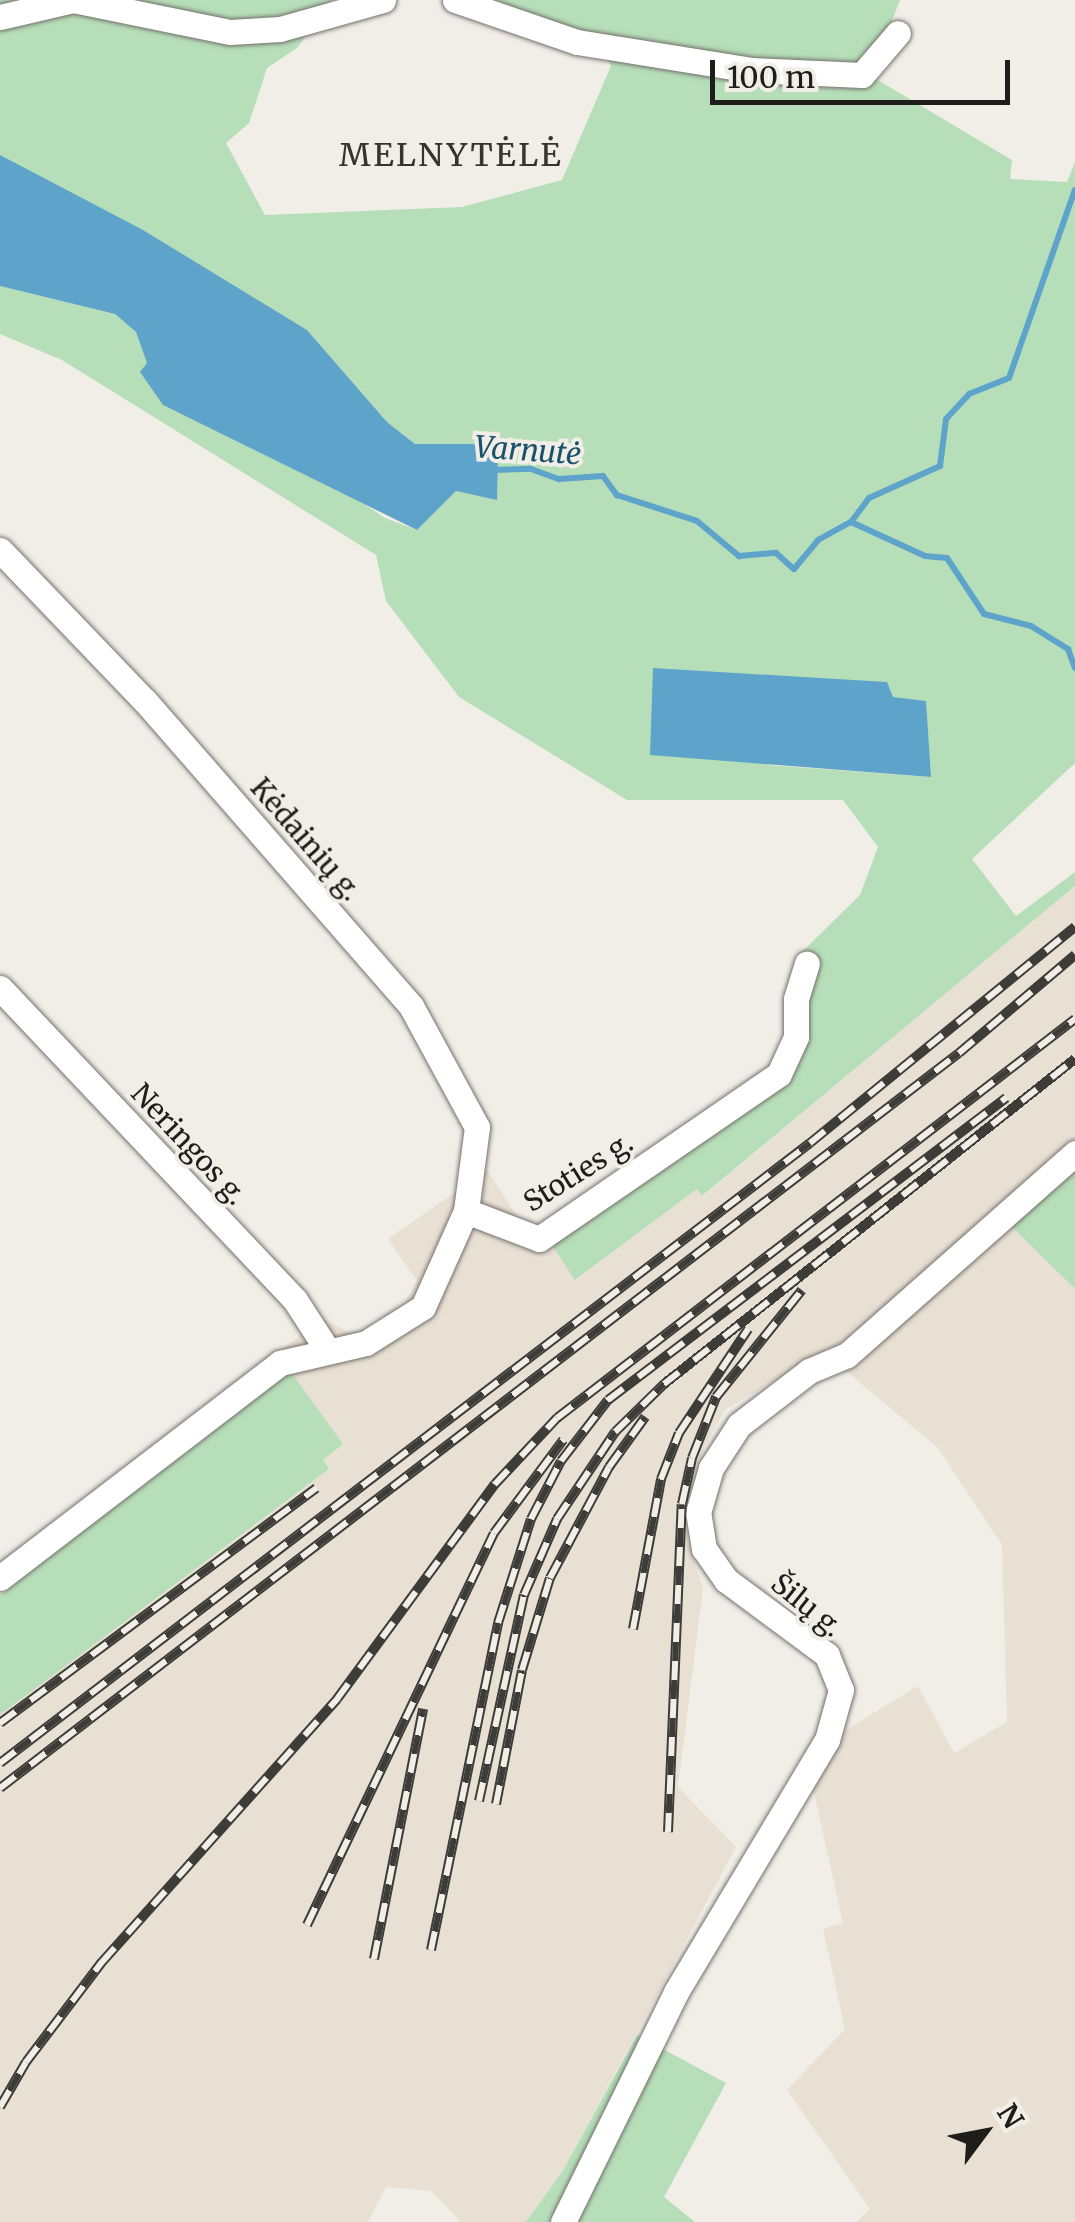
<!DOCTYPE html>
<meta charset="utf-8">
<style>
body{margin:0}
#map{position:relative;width:1075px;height:2222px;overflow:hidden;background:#f1ede7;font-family:Merriweather,serif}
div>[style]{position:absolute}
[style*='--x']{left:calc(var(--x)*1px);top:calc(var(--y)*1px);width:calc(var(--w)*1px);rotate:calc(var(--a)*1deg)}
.built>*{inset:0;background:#e9e0d4}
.green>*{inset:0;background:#b6dfb9}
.water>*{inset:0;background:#5ea3ca}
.stream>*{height:6px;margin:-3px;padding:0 3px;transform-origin:3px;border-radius:3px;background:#5ea3ca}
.roads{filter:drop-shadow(0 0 2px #75716c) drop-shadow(0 0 2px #75716c)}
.minor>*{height:25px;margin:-12.5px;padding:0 12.5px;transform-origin:12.5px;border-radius:12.5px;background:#fff}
.rail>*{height:10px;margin-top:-5px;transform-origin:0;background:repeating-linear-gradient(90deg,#f1ede7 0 19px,#3e3c39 0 38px);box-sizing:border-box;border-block:2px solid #3e3c39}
span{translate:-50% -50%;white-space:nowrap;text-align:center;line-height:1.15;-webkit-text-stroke:8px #f1ede7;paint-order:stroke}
.street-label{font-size:28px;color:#1e1d1a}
.water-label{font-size:30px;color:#1b516d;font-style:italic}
.quarter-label{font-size:32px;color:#37342f;letter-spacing:2.5px}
.north{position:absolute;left:935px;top:2082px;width:100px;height:100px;-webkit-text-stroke:8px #f1ede7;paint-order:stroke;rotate:58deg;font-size:28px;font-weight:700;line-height:40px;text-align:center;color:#1e1d1a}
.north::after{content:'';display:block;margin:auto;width:35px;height:45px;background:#1e1d1a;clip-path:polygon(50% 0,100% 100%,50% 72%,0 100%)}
.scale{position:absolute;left:710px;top:60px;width:300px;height:45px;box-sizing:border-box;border:5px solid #1e1d1a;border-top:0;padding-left:12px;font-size:30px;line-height:35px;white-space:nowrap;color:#1e1d1a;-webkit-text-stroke:8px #f1ede7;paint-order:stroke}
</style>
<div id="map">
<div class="built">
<div style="clip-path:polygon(1075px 886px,1075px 1140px,996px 1210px,1075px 1289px,1075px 2222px,856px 2222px,870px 2209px,787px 2090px,845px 2029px,823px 1929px,843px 1923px,813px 1788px,837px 1735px,918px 1686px,954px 1753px,1007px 1722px,1002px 1545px,938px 1448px,823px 1352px,726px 1409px,704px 1447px,687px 1541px,703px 1588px,678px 1787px,736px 1847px,562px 2172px,526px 2222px,461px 2222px,431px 2191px,386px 2187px,368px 2222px,0 2222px,0 1715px,329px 1469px,322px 1460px,343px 1444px,277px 1353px,323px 1319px,353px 1334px,398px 1315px,417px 1281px,388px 1239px,487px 1170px,524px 1227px,543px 1232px,576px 1280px,697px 1188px,703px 1196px)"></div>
</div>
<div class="green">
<div style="clip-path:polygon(evenodd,0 0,332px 0,297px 48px,267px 68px,249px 123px,226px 143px,265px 215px,462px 207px,562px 180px,611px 66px,599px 40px,482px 0,900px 0,871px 76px,1012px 160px,1010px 179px,1067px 182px,1075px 162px,1075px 763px,972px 859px,1016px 916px,1075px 872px,1075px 886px,702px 1196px,697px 1189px,575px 1280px,543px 1232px,767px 1074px,791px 1040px,790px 985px,803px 951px,860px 895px,878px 847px,843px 800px,627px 800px,459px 697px,386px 601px,376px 555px,62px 360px,0 334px,0 286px,115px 314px,136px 332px,163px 405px,348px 493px,385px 518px,417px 530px,456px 491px,496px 499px,473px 444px,415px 444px,387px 422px,307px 330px,0 155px,0 0,926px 701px,930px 777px,768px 765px,926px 701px)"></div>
<div style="clip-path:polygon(1075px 1140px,1075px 1289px,995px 1210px)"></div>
<div style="clip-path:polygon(289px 1369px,343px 1444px,323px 1460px,329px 1469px,0 1715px,0 1595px)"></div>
<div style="clip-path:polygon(637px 2035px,726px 2083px,664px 2197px,695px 2222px,526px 2222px,562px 2172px)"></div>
</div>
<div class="water">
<div style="clip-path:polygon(0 155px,143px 230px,307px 330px,387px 422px,415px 444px,473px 444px,498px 453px,497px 500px,456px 491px,417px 530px,163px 405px,140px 372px,147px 363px,136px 332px,115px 314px,0 286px)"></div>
<div style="clip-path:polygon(653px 668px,887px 682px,893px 697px,926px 701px,931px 777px,650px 755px)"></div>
</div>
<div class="stream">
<div style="--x:494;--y:470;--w:37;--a:-2"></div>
<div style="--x:531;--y:469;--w:30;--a:20"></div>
<div style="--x:559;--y:479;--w:44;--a:-3.9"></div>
<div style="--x:603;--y:476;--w:24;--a:54"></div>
<div style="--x:617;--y:495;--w:84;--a:18"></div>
<div style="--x:697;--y:521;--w:55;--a:39.8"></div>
<div style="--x:739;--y:556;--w:37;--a:-5"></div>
<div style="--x:776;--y:553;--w:24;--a:42"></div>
<div style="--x:794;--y:569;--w:38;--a:-50"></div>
<div style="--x:818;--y:540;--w:38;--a:-29"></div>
<div style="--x:851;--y:522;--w:81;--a:24.7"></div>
<div style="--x:925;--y:556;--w:22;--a:5"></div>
<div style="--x:947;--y:558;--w:67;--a:56.5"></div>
<div style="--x:984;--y:614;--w:49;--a:14.3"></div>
<div style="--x:1031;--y:626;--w:44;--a:31.9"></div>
<div style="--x:1068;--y:649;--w:20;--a:70"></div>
<div style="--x:851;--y:522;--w:30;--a:-53"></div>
<div style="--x:869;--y:498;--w:78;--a:-24.3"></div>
<div style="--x:940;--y:466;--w:47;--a:-82.7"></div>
<div style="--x:946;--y:419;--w:34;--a:-47"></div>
<div style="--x:969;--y:394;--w:43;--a:-21.8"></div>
<div style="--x:1009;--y:378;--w:199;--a:-70.7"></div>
</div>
<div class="roads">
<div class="minor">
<div style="--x:455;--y:0;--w:129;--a:19"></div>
<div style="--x:577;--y:42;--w:176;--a:9.1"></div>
<div style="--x:751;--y:70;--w:111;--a:2.6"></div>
<div style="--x:862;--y:75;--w:55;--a:-49.4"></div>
<div style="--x:0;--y:17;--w:75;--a:-13.1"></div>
<div style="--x:73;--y:0;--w:160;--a:11.5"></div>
<div style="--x:230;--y:32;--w:50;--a:-3.4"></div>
<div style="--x:280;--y:29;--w:107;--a:-15.7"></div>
<div style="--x:0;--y:550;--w:209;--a:46.2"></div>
<div style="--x:145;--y:701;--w:405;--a:48.9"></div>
<div style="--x:411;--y:1006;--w:138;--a:61.4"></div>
<div style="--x:477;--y:1127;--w:85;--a:97.5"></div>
<div style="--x:0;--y:988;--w:429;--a:46.6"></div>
<div style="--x:295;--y:1300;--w:57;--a:57.1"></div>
<div style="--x:0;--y:1578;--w:353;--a:-37.5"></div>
<div style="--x:280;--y:1363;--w:88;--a:-13.1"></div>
<div style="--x:366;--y:1343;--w:67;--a:-32.3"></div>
<div style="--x:423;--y:1307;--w:105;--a:-65.9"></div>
<div style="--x:466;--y:1211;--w:78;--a:21"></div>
<div style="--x:539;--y:1239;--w:291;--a:-34.5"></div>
<div style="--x:779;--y:1074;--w:41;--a:-65.3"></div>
<div style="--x:796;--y:1037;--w:38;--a:-90"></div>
<div style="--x:796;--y:999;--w:37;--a:-73"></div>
<div style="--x:563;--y:2222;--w:256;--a:-63.8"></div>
<div style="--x:676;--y:1992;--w:294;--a:-59.1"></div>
<div style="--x:827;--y:1740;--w:52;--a:-74.4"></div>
<div style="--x:841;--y:1690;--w:38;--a:-112"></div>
<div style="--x:827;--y:1655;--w:126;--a:-143.4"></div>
<div style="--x:726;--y:1580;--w:38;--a:-125"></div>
<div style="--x:704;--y:1549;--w:36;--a:-99"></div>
<div style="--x:698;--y:1513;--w:47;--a:-73.9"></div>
<div style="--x:711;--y:1468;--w:51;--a:-56.9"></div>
<div style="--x:739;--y:1425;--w:88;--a:-37.6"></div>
<div style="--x:809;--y:1371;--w:41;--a:-22.8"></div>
<div style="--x:847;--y:1355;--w:305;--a:-41.5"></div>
</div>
</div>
<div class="rail">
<div style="--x:633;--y:1629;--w:153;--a:-79.4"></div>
<div style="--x:661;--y:1479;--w:49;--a:-68.6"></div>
<div style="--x:679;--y:1433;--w:125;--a:-56.4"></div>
<div style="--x:0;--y:1723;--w:394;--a:-36.6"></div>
<div style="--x:0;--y:1763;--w:1020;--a:-37.43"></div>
<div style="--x:810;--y:1143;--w:342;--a:-39.2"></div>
<div style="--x:0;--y:1788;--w:1208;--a:-37.47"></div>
<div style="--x:959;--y:1053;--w:152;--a:-40.2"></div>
<div style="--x:479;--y:1801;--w:211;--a:-77.7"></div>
<div style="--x:524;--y:1595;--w:83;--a:-66.5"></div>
<div style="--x:557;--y:1519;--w:105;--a:-56.3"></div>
<div style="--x:615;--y:1432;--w:69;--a:-44.4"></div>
<div style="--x:664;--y:1384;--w:524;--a:-38.34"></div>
<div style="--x:496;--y:1804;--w:136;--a:-79"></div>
<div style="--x:522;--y:1670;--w:96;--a:-73.1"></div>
<div style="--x:550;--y:1578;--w:126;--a:-62"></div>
<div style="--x:609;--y:1467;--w:62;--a:-54.2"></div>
<div style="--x:668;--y:1832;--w:328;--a:-87.6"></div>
<div style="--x:682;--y:1504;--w:47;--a:-77.7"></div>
<div style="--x:692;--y:1458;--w:66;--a:-68.5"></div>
<div style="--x:716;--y:1397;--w:137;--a:-51.2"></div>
<div style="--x:307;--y:1925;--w:434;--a:-64.5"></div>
<div style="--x:494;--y:1533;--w:116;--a:-53.4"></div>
<div style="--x:431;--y:1950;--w:334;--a:-78.4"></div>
<div style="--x:498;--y:1623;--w:109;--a:-72.4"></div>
<div style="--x:531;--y:1519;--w:65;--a:-62.7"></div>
<div style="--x:561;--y:1461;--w:77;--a:-52.4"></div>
<div style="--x:608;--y:1400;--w:500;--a:-37.2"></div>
<div style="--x:374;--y:1959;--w:255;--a:-78.9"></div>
<div style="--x:0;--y:2107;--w:52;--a:-60"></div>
<div style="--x:26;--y:2062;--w:126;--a:-52.8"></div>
<div style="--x:102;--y:1962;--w:353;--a:-48.2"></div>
<div style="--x:337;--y:1699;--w:267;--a:-53.7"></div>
<div style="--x:495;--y:1484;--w:91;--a:-46.8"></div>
<div style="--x:557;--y:1418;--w:654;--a:-37.61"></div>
</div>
<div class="street-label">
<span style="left:306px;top:839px;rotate:49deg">Kėdainių g.</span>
<span style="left:189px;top:1144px;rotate:47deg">Neringos g.</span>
<span style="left:578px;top:1172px;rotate:-32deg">Stoties g.</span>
<span style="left:807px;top:1605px;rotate:39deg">Šilų g.</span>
</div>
<div class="water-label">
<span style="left:528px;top:450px;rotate:4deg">Varnutė</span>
</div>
<div class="quarter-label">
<span style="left:451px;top:155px">MELNYTĖLĖ</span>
</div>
<div class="north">N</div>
<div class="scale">100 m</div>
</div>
